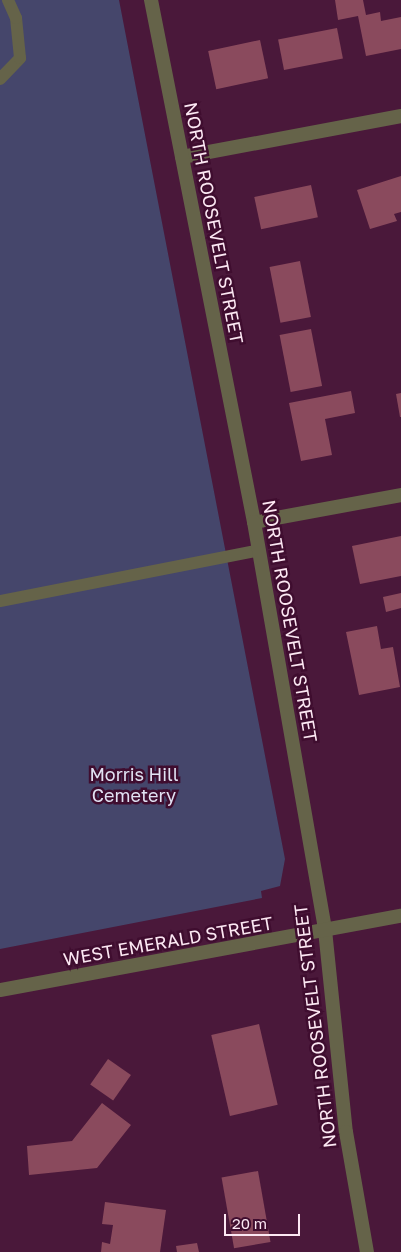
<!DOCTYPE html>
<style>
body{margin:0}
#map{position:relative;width:401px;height:1252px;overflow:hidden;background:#4a183a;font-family:"Golos Text",sans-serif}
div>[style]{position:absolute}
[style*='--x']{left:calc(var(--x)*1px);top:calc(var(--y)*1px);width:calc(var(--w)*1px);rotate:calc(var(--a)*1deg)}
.green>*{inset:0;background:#45466b}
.building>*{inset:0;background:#8a4a5d;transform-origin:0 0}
.service>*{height:12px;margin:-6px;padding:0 6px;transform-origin:6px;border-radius:6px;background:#656349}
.minor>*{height:14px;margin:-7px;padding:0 7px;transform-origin:7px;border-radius:7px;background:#656349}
.tertiary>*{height:14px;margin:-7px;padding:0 7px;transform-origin:7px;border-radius:7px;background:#656349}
span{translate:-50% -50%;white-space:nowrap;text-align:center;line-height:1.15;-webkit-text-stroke:5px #3f0d2f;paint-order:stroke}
.street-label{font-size:18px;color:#fce8f3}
.park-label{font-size:18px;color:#e1e2f3}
.scale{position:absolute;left:224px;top:1214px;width:76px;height:22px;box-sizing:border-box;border:2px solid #fce8f3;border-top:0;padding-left:6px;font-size:15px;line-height:18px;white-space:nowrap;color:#fce8f3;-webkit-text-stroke:4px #3f0d2f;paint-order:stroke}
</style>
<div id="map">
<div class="green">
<div style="clip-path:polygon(0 0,119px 0,285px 859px,280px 886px,261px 891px,262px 898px,0 949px)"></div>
</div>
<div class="building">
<div style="clip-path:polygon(335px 0,363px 0,366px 15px,380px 12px,381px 21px,401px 17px,401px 49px,366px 56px,358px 16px,338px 20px)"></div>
<div style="left:337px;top:28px;width:31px;height:60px;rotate:79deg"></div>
<div style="left:260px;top:40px;width:39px;height:53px;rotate:78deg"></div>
<div style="clip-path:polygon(401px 176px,401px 212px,394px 214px,397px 221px,370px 229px,357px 190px)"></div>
<div style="left:311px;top:185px;width:33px;height:58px;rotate:78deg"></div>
<div style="left:300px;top:261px;width:57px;height:31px;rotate:79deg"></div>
<div style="left:311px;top:329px;width:58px;height:32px;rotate:79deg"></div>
<div style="clip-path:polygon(351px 391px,355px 413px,325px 419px,332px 455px,301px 461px,289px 403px)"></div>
<div style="clip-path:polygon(401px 393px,401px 417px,400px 417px,396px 394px)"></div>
<div style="clip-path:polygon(401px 536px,401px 576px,360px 584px,352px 546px)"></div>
<div style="clip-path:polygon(401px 593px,401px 608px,386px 612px,383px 597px)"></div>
<div style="clip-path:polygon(377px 626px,381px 649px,393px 647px,400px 687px,359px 695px,346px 632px)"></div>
<div style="left:259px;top:1024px;width:83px;height:49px;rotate:77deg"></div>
<div style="left:108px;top:1059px;width:28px;height:31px;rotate:35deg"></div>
<div style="clip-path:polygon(102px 1103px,131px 1125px,97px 1168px,29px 1175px,27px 1146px,72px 1141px)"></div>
<div style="left:258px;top:1171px;width:72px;height:37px;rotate:80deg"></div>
<div style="clip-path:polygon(105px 1202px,166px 1210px,160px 1252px,101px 1252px,102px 1242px,110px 1244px,113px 1225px,102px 1224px)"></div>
<div style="clip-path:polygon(197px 1243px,199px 1252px,177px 1252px,176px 1246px)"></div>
</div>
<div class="service">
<div style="--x:0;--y:79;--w:29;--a:-46"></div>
<div style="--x:20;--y:58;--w:40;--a:-95.7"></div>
<div style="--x:16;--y:18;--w:20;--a:-114"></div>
<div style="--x:0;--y:601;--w:264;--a:-11.1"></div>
</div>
<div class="minor">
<div style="--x:182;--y:157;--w:223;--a:-10.6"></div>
<div style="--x:254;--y:522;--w:149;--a:-10.4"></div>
</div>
<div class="tertiary">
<div style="--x:151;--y:0;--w:532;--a:78.84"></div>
<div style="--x:254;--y:522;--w:414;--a:80.1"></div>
<div style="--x:325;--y:930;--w:203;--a:84.1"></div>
<div style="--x:346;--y:1132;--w:122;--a:80.1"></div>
<div style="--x:0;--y:990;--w:408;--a:-10.5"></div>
</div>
<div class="street-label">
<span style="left:214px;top:223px;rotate:79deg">NORTH ROOSEVELT STREET</span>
<span style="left:290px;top:621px;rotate:80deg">NORTH ROOSEVELT STREET</span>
<span style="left:168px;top:941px;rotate:-10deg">WEST EMERALD STREET</span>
<span style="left:315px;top:1026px;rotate:-97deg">NORTH ROOSEVELT STREET</span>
</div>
<div class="park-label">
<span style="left:134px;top:785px">Morris Hill<br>Cemetery</span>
</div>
<div class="scale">20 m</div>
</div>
